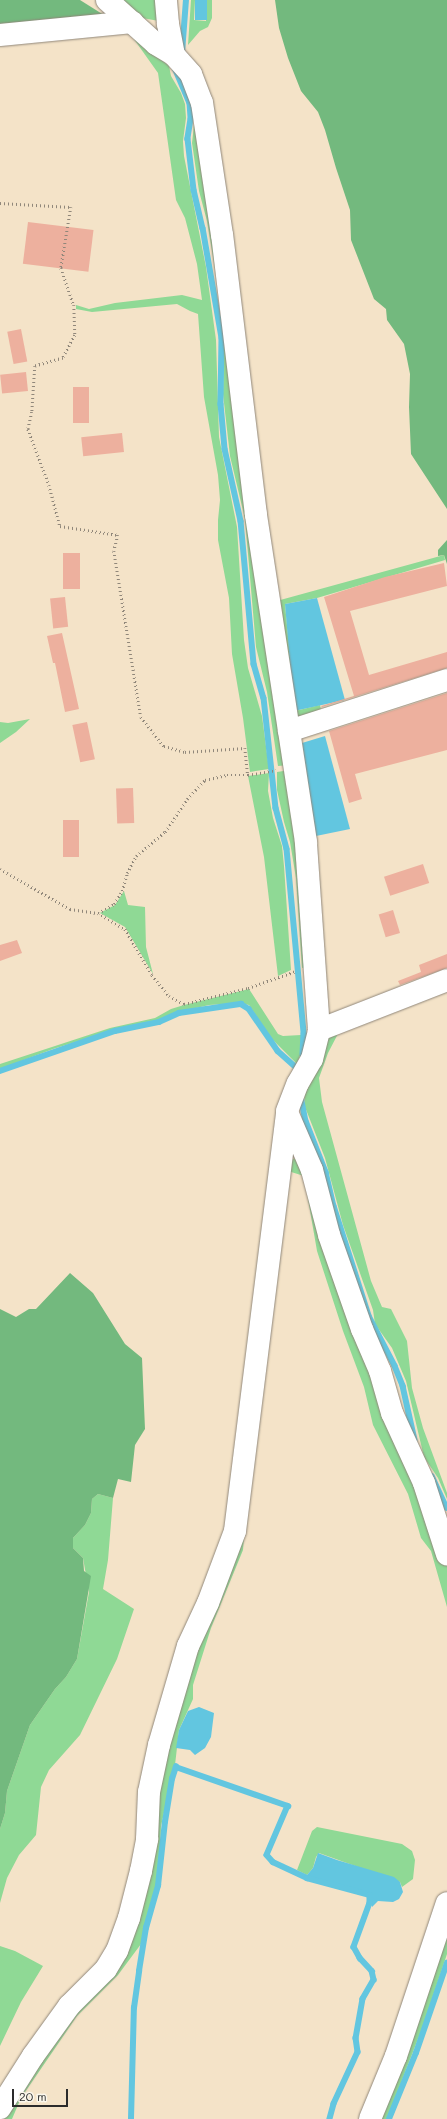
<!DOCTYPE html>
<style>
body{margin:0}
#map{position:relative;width:447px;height:2119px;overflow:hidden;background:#f4e3c8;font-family:Mali,sans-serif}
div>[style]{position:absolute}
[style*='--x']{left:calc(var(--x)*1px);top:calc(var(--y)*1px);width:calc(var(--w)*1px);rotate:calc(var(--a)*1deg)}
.green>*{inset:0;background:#8fd995}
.forest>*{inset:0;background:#73b97e}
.water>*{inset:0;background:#62c6e0;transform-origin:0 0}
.stream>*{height:5.5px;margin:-2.75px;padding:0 2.75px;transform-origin:2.75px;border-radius:2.75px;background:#62c6e0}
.building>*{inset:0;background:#edb09e;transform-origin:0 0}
.path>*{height:2.5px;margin-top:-1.25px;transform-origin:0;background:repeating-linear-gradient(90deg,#90877a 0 1px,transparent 0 4px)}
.roads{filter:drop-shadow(0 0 1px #90877a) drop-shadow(0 0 1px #90877a)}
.minor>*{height:22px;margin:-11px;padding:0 11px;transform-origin:11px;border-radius:11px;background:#fff}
span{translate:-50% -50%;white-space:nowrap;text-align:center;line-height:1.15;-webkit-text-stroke:3px #fbf7ec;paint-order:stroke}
.scale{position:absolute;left:12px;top:2089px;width:56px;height:18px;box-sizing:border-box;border:2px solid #2b2b2b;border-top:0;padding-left:5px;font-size:12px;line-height:14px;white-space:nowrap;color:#2b2b2b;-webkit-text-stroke:3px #fbf7ec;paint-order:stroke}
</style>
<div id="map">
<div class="green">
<div style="clip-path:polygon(113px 0,162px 0,159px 21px,131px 16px)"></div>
<div style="clip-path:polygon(191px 0,195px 0,194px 20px,206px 21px,207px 0,212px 0,212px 18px,208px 27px,200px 31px,188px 45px)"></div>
<div style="clip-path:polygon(131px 35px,169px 66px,171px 76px,181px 93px,185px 104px,186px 118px,183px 141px,184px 156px,206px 267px,216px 340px,219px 437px,237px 527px,244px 640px,248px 668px,262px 716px,269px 769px,250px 772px,243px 718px,232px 654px,229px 598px,218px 540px,218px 520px,220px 500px,218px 475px,204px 397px,198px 314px,190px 311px,177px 304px,92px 312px,76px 309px,76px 305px,89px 309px,115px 303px,182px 295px,202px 300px,197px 264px,185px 218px,176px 200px,158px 73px)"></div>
<div style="clip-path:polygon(190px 78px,290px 765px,278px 766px,267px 692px,256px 647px,245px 519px,230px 456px,223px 394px,224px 345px,220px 299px,207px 221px,199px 191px,192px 143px,195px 116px)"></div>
<div style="clip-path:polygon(444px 555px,445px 560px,317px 598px,285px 604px,295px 711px,320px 705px,321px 710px,294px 718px,273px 602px)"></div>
<div style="clip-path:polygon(30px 719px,16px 732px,0 743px,0 722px,8px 723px)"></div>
<div style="clip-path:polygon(290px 770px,311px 966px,302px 968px,296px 878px,290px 842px,284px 822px,277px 790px,277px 772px)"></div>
<div style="clip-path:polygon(269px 773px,268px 791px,273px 818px,282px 846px,284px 866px,291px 970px,278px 976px,264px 857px,248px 776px)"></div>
<div style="clip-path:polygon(124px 891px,128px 905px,145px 907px,146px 947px,153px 974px,125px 927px,100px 913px,115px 905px)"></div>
<div style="clip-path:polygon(249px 989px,278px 1034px,283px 1036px,301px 1035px,301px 1053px,297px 1064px,271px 1038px,249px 1005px,239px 1003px,209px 1005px,179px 1012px,158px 1021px,114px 1030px,53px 1049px,0 1069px,0 1064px,110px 1028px,155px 1018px,171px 1009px,184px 1005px)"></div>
<div style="clip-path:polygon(341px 1028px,328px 1053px,319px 1078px,322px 1102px,371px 1281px,382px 1307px,391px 1309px,407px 1341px,412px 1388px,423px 1428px,447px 1493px,447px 1499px,438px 1478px,424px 1457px,406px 1381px,392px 1348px,375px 1324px,373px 1310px,343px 1225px,325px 1158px,305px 1107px,304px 1093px,323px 1042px)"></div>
<div style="clip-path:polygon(297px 1158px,304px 1162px,323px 1234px,359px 1335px,372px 1366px,391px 1429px,416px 1477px,447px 1564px,447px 1607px,431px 1551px,421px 1538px,408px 1494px,373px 1425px,364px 1387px,343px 1331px,317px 1251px,304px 1176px,288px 1171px,290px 1160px)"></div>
<div style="clip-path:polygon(98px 1494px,113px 1498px,108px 1560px,103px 1589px,134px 1609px,117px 1659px,80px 1735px,49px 1770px,41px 1787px,36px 1835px,19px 1855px,7px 1878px,0 1903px,0 1829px,5px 1813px,7px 1791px,30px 1725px,55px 1689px,66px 1677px,77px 1659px,89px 1592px,83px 1558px,73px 1548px,73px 1538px,85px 1525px,91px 1513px,92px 1499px)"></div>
<div style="clip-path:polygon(246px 1510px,243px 1550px,211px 1628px,193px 1685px,193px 1699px,179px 1730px,175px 1765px,161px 1826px,160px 1854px,156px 1884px,141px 1944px,118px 1975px,77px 2016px,21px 2098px,12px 2119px,4px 2119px,7px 2111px,80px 2004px,106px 1979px,157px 1795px,179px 1700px)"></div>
<div style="clip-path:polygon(317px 1827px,402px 1844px,412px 1851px,415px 1860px,413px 1879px,402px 1887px,400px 1882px,319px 1853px,316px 1857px,313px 1868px,307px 1875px,297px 1870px,312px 1831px)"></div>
<div style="clip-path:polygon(447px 1912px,447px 1954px,423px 2026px,387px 2119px,373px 2119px)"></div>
<div style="clip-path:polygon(0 1946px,15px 1951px,43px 1966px,21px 2002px,0 2046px)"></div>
</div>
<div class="forest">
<div style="clip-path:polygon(0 0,80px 0,115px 22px,0 31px)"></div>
<div style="clip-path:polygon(275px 0,447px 0,447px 509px,411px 454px,409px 407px,410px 374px,404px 344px,387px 320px,386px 309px,374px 299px,351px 240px,350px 210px,336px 168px,325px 130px,318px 112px,301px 91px,288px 58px,279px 28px)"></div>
<div style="clip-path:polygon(447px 540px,447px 564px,444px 555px,438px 556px,438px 550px)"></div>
<div style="clip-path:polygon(70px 1273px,93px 1293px,125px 1344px,142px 1358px,145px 1429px,135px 1445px,131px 1482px,118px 1479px,113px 1498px,98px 1494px,92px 1499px,91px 1513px,85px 1525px,73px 1538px,73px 1548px,83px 1558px,84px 1571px,91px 1576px,77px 1659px,66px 1677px,55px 1689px,30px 1725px,7px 1791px,5px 1813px,0 1829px,0 1309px,16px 1317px,29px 1309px,36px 1309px)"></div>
</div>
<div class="water">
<div style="left:195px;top:0;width:12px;height:20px"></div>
<div style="clip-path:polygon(317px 598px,345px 700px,294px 711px,285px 604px)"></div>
<div style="clip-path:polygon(325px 736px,350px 829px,316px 836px,302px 743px)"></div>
<div style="clip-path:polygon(199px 1707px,214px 1713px,211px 1737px,205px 1748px,195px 1755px,190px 1750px,176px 1748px,179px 1730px,188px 1711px)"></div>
<div style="clip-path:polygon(318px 1853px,337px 1860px,394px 1877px,400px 1882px,403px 1892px,399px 1899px,393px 1902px,378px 1901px,372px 1907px,370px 1895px,307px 1878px,307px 1875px,313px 1868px)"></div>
</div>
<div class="stream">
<div style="--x:182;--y:53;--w:53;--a:-85.7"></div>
<div style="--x:175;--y:68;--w:38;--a:67"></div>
<div style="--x:190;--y:103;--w:16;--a:86"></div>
<div style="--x:191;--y:119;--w:20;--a:99"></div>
<div style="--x:188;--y:139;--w:51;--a:83.3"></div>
<div style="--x:194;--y:190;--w:39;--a:77"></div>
<div style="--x:203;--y:228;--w:112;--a:80.2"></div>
<div style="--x:222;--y:338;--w:66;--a:90.9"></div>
<div style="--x:221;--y:404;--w:45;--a:84.9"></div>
<div style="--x:225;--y:449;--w:74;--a:77.5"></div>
<div style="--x:241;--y:521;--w:144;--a:84.8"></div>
<div style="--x:254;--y:664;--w:35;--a:74"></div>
<div style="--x:264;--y:698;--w:111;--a:83.8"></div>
<div style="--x:276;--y:808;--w:42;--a:75"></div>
<div style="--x:287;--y:849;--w:186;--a:84.7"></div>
<div style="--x:304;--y:1034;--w:20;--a:93"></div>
<div style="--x:0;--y:1071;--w:122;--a:-19.2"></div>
<div style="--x:115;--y:1031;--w:45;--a:-11.6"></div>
<div style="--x:159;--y:1022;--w:22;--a:-24"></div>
<div style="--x:179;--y:1013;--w:63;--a:-8.3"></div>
<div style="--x:241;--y:1004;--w:9;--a:32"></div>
<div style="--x:249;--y:1009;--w:51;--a:55.4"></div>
<div style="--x:278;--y:1051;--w:30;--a:42"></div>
<div style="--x:301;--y:1096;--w:25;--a:79"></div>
<div style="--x:306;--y:1121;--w:55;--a:68.6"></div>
<div style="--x:326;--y:1172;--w:35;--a:77"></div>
<div style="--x:334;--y:1206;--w:115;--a:72.3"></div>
<div style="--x:369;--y:1316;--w:56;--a:62.5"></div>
<div style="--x:395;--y:1366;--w:22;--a:68"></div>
<div style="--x:403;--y:1386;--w:55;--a:77.5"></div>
<div style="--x:432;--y:1476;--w:35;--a:65"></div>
<div style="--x:131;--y:2119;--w:111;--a:-88.5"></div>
<div style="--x:134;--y:2008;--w:37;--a:-82"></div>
<div style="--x:139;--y:1971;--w:44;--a:-80.8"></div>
<div style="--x:146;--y:1928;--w:44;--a:-74.1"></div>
<div style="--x:158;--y:1886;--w:64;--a:-83.8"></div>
<div style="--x:165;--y:1822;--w:44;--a:-80.8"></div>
<div style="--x:172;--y:1779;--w:13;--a:-72"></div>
<div style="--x:176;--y:1767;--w:119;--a:19.2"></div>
<div style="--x:288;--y:1806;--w:53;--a:113.2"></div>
<div style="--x:267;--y:1855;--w:9;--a:49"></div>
<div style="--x:273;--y:1862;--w:38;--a:25"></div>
<div style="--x:307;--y:1878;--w:65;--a:15.1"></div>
<div style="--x:370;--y:1895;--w:8;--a:90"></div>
<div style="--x:370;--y:1903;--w:47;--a:110"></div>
<div style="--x:354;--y:1947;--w:13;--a:61"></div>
<div style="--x:360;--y:1958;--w:18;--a:47"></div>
<div style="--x:372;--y:1971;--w:9;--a:77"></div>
<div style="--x:374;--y:1980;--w:22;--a:120"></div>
<div style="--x:363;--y:1999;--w:40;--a:100"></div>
<div style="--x:356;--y:2038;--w:14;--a:82"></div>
<div style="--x:358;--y:2052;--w:57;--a:114.8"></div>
<div style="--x:334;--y:2104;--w:16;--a:105"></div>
<div style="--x:389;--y:2119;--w:71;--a:-67.8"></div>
<div style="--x:416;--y:2053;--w:95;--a:-71"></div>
</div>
<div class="building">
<div style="left:28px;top:222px;width:66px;height:42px;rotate:7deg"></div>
<div style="left:21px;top:329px;width:33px;height:14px;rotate:79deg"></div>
<div style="left:26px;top:372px;width:19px;height:26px;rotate:84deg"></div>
<div style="left:73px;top:387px;width:16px;height:36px"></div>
<div style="left:122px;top:433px;width:19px;height:41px;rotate:84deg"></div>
<div style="left:63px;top:553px;width:17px;height:36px"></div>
<div style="clip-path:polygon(444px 563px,447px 586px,350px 611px,369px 675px,447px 652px,447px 668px,322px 707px,321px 706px,354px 696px,324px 597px,385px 577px)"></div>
<div style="left:65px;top:597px;width:30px;height:15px;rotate:84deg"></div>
<div style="clip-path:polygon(62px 633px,79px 709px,65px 712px,55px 663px,53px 663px,47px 636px)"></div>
<div style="clip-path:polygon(447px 693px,447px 750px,355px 774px,362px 799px,349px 803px,329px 731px)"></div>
<div style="left:87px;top:722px;width:38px;height:15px;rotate:78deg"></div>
<div style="left:133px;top:788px;width:35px;height:17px;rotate:88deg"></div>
<div style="left:63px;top:820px;width:16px;height:37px"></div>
<div style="left:423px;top:864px;width:20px;height:41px;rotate:72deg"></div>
<div style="left:393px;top:910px;width:24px;height:15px;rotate:73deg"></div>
<div style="clip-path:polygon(17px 940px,22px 953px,0 961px,0 945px)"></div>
<div style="clip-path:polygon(447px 954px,447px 968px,400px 985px,398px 981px,421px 972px,419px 965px)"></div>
</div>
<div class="path">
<div style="--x:0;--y:203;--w:71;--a:3.2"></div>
<div style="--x:71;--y:207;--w:62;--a:99.3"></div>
<div style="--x:61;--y:268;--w:39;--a:71"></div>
<div style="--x:74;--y:305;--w:30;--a:88"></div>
<div style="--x:75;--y:335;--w:26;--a:118"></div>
<div style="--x:63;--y:358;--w:29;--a:164"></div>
<div style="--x:35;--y:366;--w:46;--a:93.7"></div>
<div style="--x:32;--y:412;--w:17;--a:103"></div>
<div style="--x:28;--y:429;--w:60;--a:69.4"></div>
<div style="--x:49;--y:485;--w:42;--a:75"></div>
<div style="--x:60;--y:526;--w:59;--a:8.8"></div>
<div style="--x:118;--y:535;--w:16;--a:104"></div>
<div style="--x:114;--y:551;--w:168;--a:80.8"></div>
<div style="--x:141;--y:717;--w:37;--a:52"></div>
<div style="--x:164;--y:746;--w:22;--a:16"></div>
<div style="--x:185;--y:752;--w:60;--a:-3.8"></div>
<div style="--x:245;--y:748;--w:27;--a:84"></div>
<div style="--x:0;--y:869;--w:81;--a:29.7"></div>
<div style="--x:70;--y:909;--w:28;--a:8"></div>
<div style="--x:98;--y:913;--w:18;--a:-29"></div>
<div style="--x:114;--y:904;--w:15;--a:-58"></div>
<div style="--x:122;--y:891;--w:19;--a:-74"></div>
<div style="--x:127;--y:873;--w:19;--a:-62"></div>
<div style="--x:136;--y:856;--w:38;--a:-40"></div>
<div style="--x:165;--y:832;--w:40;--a:-56"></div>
<div style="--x:187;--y:799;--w:26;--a:-47"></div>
<div style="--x:205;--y:780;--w:23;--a:-13"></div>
<div style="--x:227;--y:775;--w:21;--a:0"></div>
<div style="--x:248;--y:775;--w:28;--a:-10"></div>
<div style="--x:98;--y:913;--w:31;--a:31"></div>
<div style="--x:125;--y:929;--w:53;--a:59.6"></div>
<div style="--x:152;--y:975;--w:27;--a:51"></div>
<div style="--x:169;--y:996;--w:17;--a:28"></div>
<div style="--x:184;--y:1004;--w:66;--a:-14"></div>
<div style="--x:248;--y:988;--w:51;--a:-19.5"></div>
</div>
<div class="roads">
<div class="minor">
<div style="--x:107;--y:0;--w:66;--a:41.9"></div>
<div style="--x:156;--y:44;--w:21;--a:31"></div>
<div style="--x:0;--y:35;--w:133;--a:-5.6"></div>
<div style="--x:289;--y:731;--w:166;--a:-17.9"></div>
<div style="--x:319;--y:1030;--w:137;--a:-21.3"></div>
<div style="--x:287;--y:1112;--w:63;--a:66.7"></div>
<div style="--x:312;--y:1170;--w:67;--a:75.3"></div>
<div style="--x:329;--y:1235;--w:100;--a:70.7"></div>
<div style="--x:362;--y:1329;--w:46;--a:66.8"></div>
<div style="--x:380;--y:1371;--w:44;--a:74.1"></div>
<div style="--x:392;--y:1413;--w:77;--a:65.4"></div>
<div style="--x:424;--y:1483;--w:75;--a:72.1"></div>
<div style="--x:0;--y:2108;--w:62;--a:-57.6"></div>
<div style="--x:33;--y:2056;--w:62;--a:-54.2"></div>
<div style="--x:69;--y:2006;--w:52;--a:-45"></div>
<div style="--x:106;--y:1969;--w:21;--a:-59"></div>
<div style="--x:117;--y:1951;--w:35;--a:-70"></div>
<div style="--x:129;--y:1918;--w:49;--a:-75.7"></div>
<div style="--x:141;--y:1871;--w:33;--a:-79"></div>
<div style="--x:147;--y:1839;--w:47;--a:-87.6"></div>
<div style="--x:149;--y:1792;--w:48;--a:-78"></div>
<div style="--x:159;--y:1745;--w:103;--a:-73.7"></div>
<div style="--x:188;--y:1646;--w:47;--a:-65.1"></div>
<div style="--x:208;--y:1603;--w:77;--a:-69.4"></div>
<div style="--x:235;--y:1531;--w:423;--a:-82.9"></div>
<div style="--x:287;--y:1111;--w:30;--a:-69"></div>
<div style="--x:298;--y:1083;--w:28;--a:-60"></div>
<div style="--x:312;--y:1059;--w:30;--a:-76"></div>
<div style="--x:319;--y:1030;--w:188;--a:-94"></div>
<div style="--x:306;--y:842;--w:331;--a:-98.7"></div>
<div style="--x:256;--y:515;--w:282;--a:-96.9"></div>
<div style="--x:222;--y:235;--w:134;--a:-98.6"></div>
<div style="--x:202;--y:103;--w:31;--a:-111"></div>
<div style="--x:191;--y:74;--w:25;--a:-132"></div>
<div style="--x:174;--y:55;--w:32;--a:-101"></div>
<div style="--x:168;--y:24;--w:24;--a:-95"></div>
<div style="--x:370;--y:2119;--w:68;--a:-67.6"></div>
<div style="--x:396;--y:2056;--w:161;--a:-71.6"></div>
</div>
</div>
<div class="scale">20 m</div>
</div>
